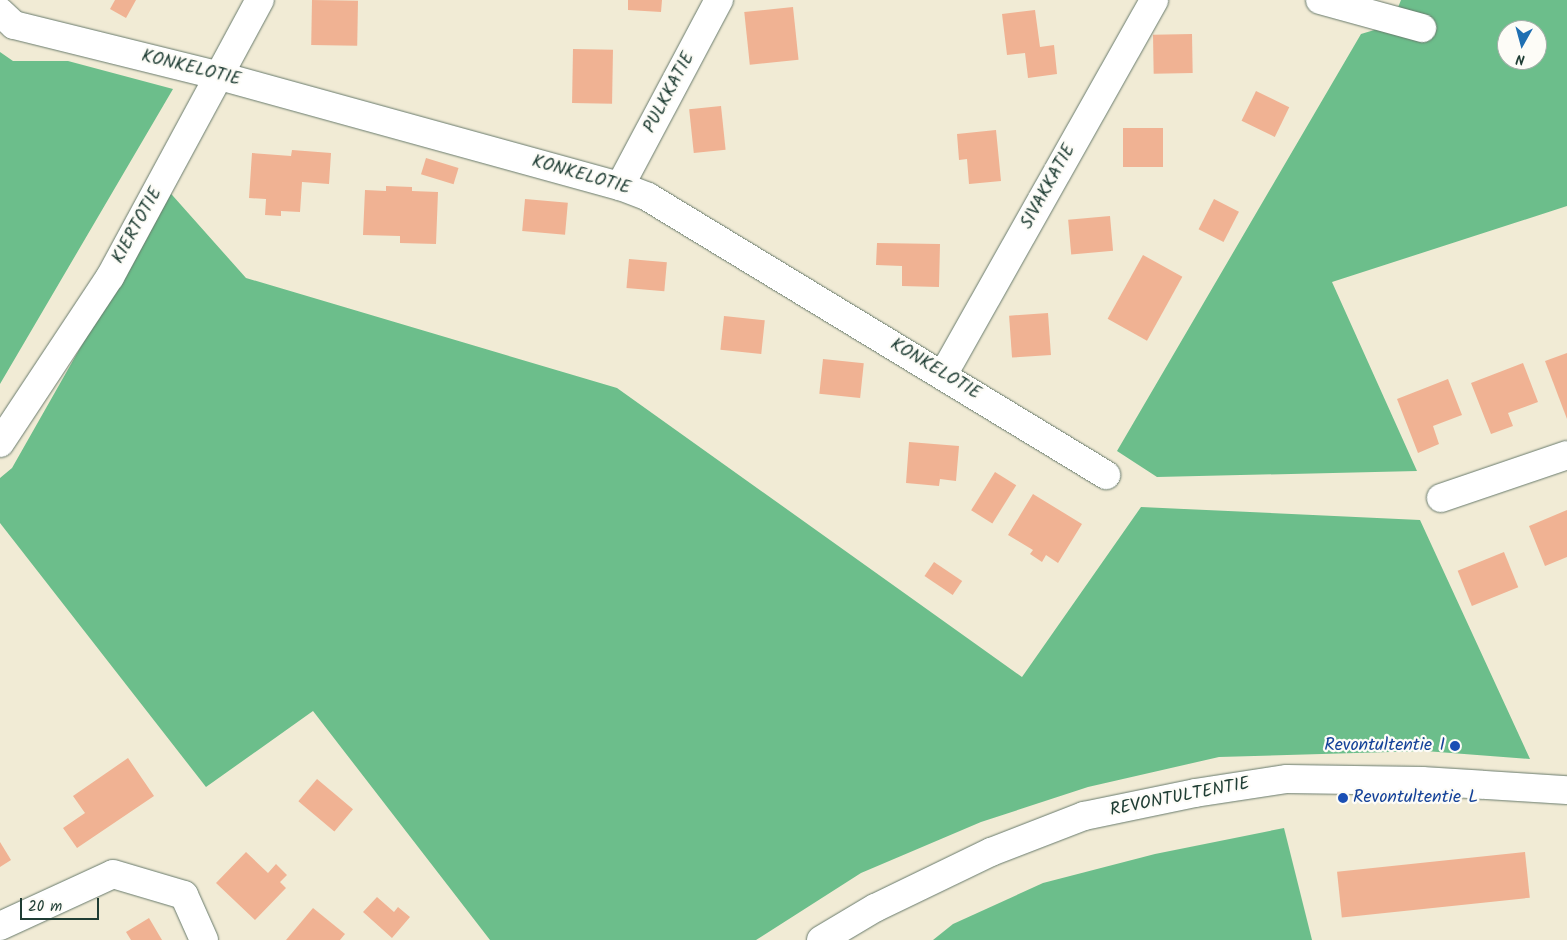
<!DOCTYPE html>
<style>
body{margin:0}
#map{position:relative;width:1567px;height:940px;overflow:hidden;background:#f1ebd5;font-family:Kalam,sans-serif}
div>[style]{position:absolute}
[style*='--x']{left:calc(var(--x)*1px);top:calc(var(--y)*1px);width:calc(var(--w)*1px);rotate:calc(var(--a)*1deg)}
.forest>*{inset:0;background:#6cbe8b}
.building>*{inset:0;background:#f0b293;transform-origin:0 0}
.roads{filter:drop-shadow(0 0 1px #687a6c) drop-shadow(0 0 1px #687a6c)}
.minor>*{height:28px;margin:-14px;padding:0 14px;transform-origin:14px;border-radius:14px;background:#fff}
.dots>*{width:14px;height:14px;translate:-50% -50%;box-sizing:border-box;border:2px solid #fdfcf7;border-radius:50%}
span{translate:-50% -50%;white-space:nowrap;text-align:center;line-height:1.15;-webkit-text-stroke:4.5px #fdfcf7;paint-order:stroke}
.street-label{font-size:18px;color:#1f3d34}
.transit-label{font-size:18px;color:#164399}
.right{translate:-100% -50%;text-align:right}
.left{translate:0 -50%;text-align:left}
.north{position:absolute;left:1497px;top:20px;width:50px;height:50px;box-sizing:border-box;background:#fdfcf7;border:1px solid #a4b0a9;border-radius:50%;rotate:187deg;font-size:14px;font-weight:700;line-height:20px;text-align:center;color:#1f3d34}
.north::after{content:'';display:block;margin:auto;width:18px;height:22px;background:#1f6fb2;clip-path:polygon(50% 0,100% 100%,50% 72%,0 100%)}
.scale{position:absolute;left:20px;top:898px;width:79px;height:22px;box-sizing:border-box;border:2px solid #1f3d34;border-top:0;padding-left:6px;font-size:15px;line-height:18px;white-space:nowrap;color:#1f3d34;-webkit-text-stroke:4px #fdfcf7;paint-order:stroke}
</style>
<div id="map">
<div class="forest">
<div style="clip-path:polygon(evenodd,1401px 0,1567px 0,1567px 206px,1332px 282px,1417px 471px,1157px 477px,1117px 451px,1361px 34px,1391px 25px,1401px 0,1507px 30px,1537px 30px,1537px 60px,1507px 60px,1507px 30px)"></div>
<div style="clip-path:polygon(0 52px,13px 61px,68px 61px,173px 89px,0 384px)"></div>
<div style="clip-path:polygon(165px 187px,246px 278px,617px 388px,1022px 677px,1141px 507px,1420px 520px,1530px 759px,1425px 751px,1219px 757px,1088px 787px,981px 822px,861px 873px,756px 940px,490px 940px,313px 711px,206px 787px,0 523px,0 478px,12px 468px,117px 283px)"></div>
<div style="clip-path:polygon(1284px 828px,1312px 940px,933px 940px,953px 924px,1043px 883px,1155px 854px)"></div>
</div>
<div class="building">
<div style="clip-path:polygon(115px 0,136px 0,126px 18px,110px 9px)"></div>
<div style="left:312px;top:0;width:46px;height:45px;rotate:1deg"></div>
<div style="clip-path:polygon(628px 0,662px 0,661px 12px,628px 10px)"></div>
<div style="left:793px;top:7px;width:53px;height:49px;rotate:84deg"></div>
<div style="clip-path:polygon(1035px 10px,1040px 47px,1054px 45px,1057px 74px,1028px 78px,1025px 53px,1007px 55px,1002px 14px)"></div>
<div style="left:1192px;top:34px;width:39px;height:39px;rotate:89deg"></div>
<div style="left:573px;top:49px;width:40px;height:54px;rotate:1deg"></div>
<div style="left:1256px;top:91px;width:37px;height:33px;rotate:26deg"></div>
<div style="left:721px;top:106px;width:44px;height:32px;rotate:84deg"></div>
<div style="left:1123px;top:128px;width:40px;height:39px"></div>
<div style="clip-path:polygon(996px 130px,1001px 181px,969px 184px,967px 159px,959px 160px,957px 134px)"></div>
<div style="clip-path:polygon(292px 150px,331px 153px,329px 184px,302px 182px,300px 212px,281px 211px,281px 216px,265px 215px,266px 199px,249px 198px,252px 153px,291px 156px)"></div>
<div style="left:426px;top:158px;width:34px;height:17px;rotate:17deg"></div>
<div style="clip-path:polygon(386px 186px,412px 187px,412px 191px,438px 192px,436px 244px,400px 243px,400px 236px,363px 235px,365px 190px,386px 191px)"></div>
<div style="left:525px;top:199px;width:43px;height:32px;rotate:5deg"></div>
<div style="left:1214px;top:199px;width:28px;height:34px;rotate:27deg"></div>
<div style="left:1110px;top:216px;width:35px;height:42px;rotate:85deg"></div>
<div style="clip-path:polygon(877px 243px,940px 244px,939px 287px,902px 286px,902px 266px,876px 265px)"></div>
<div style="left:1143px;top:255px;width:45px;height:73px;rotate:29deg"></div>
<div style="left:629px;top:259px;width:38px;height:29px;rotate:5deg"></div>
<div style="left:1048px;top:313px;width:42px;height:39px;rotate:86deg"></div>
<div style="left:724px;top:316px;width:41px;height:34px;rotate:6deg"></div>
<div style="clip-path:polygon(1567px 353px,1567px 419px,1545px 361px)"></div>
<div style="left:823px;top:359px;width:41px;height:35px;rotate:6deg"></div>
<div style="clip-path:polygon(1523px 363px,1538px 402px,1508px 413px,1513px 426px,1491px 434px,1471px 383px)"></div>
<div style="clip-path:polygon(1448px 379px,1462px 415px,1433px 426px,1439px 444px,1418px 453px,1397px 399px)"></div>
<div style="clip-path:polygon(909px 442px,959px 446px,956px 481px,940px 479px,939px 486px,906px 483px)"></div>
<div style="left:995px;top:472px;width:25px;height:45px;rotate:32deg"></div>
<div style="clip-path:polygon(1033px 494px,1082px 524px,1058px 563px,1046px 555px,1042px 562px,1030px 554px,1033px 550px,1008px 535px)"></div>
<div style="clip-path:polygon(1567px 510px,1567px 557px,1545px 566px,1529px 526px)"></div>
<div style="left:1504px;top:552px;width:38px;height:50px;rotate:68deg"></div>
<div style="left:934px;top:562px;width:34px;height:17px;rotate:34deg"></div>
<div style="clip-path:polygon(128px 758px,154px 796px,77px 848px,63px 828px,85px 813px,73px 796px)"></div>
<div style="left:317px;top:779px;width:47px;height:29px;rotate:40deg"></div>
<div style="clip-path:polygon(0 842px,11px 860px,0 867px)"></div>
<div style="clip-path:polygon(246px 852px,268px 873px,276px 864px,287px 875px,280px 882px,286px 888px,255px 920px,216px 883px)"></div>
<div style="left:1525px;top:852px;width:46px;height:189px;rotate:84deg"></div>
<div style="clip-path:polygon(377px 897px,394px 912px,398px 907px,410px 917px,392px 938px,363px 912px)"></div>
<div style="clip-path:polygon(313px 908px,345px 934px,340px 940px,286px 940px)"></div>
<div style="clip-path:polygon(149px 918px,162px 940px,131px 940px,126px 932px)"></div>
</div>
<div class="roads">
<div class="minor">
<div style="--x:1320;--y:0;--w:106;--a:15.4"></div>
<div style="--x:0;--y:12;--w:19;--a:43"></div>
<div style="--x:14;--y:25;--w:212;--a:13.9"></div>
<div style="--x:220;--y:76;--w:415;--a:15.4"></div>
<div style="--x:620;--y:186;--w:30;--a:21"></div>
<div style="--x:648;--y:197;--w:536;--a:31.26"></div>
<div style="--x:620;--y:186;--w:211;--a:-62"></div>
<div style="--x:943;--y:375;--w:430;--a:-60.6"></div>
<div style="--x:0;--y:443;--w:199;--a:-56.5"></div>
<div style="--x:110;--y:277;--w:315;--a:-61.6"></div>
<div style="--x:1441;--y:498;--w:133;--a:-18.8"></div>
<div style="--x:0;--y:926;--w:124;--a:-24.7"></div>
<div style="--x:113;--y:874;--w:74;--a:16.5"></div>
<div style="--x:184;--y:895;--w:49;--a:66"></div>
<div style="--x:821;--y:940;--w:63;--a:-30.7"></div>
<div style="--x:875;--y:908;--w:129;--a:-25.8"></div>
<div style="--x:991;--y:852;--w:100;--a:-21.2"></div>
<div style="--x:1084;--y:816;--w:113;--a:-11.7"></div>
<div style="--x:1195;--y:793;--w:93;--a:-8.7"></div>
<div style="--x:1287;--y:779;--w:135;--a:0.8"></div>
<div style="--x:1422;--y:781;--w:145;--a:3.6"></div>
</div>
</div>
<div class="dots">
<div style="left:1455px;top:746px;background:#1a4fb4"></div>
<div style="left:1343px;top:798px;background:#1a4fb4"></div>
</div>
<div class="street-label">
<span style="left:191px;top:69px;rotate:14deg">KONKELOTIE</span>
<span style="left:670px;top:93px;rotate:-62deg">PULKKATIE</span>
<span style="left:581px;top:176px;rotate:16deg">KONKELOTIE</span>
<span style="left:1049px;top:187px;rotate:-61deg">SIVAKKATIE</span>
<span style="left:138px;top:226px;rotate:-61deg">KIERTOTIE</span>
<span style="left:935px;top:370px;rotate:31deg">KONKELOTIE</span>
<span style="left:1180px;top:798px;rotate:-11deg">REVONTULTENTIE</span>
</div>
<div class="transit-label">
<span class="right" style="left:1445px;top:746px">Revontultentie I</span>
<span class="left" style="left:1353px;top:798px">Revontultentie L</span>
</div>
<div class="north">N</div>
<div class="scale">20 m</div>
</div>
